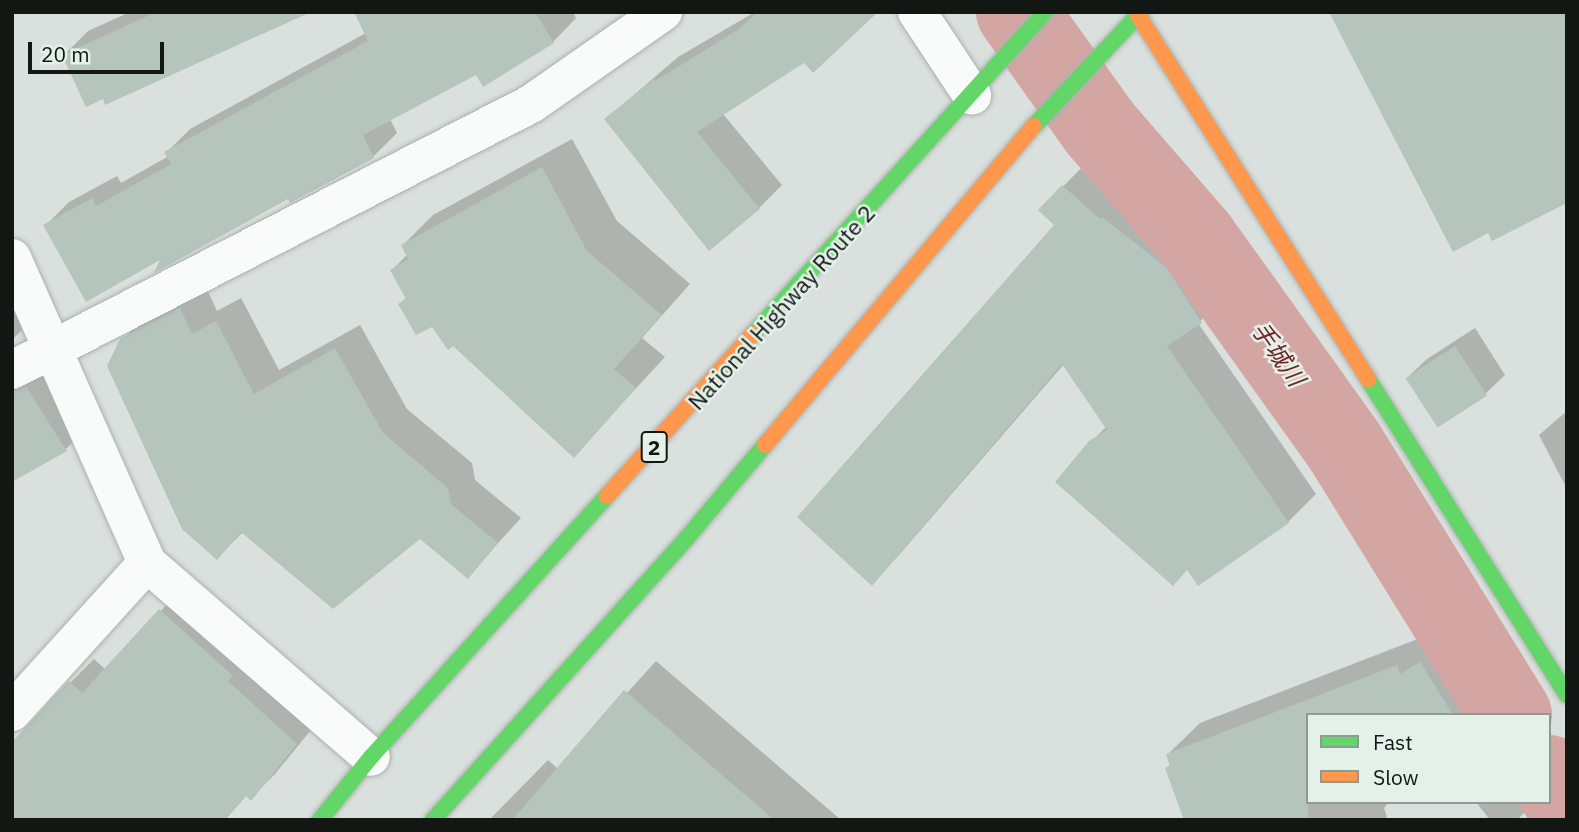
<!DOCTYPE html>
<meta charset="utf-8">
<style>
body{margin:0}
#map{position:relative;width:1579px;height:832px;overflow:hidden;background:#dae0dd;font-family:"IBM Plex Sans","Noto Sans JP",sans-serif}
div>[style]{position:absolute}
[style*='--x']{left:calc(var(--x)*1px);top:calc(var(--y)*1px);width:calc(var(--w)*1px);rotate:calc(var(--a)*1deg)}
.shadow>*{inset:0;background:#0003}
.river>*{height:82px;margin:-41px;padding:0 41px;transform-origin:41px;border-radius:41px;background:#d3a6a4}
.building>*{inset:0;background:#b5c4bc;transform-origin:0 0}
.roads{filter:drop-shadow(0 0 2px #abb1ae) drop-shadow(0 0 2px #abb1ae)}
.street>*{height:38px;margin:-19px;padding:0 19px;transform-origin:19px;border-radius:19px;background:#f9fafa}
.fast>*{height:16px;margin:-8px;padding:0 8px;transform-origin:8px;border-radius:8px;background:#63d668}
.slow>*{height:16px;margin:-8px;padding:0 8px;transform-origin:8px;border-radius:8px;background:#ff974d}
span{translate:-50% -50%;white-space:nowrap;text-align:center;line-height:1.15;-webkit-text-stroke:5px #e3f1e9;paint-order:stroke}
.shield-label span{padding:2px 5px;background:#e3f1e9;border:2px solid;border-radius:5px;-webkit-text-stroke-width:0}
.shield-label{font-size:21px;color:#121714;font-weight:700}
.street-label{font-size:23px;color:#121714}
.water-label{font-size:24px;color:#722228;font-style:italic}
.frame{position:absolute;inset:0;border:14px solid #121714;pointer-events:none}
.legend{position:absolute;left:1306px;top:713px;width:245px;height:91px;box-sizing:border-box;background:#e3f1e9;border:2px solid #8f9a94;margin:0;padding:9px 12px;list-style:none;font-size:21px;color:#121714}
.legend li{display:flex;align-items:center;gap:14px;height:35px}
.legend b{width:35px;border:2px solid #8f9a94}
.scale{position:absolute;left:28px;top:42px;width:136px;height:32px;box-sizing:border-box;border:4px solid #121714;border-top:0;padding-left:9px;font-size:21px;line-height:24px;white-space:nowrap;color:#121714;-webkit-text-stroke:5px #e3f1e9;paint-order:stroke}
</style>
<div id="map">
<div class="shadow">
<div style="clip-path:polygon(130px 12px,307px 12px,64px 55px,88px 31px)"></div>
<div style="clip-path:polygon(356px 12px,573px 12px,576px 18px,553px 42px,477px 73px,390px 119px,397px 133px,373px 157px,164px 256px,46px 225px,69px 202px,117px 176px,121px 183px,169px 156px,167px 152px,190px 129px,366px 33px)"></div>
<div style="clip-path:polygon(755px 12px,875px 12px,723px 114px,782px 185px,759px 208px,606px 119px,678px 57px)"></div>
<div style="clip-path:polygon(572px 139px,617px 221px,690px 284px,642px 338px,665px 357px,574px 455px,433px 325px,400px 304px,407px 297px,392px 270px,408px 254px,403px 245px,433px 215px)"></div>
<div style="clip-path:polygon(1091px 158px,1129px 192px,1131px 190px,1195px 240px,1229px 294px,1198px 323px,1316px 494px,1288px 522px,1198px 583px,1090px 443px,1107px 426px,1064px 364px,899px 555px,872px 583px,1057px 225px,1040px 210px)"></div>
<div style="clip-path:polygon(12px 275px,25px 327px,12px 340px)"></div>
<div style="clip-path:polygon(205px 285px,217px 311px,241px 298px,279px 370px,360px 325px,407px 409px,472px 463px,475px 480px,521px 518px,468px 576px,420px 537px,243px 532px,217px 558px,122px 340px,147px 315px)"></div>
<div style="clip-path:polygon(1475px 328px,1505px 375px,1485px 394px,1407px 378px,1427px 359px)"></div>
<div style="clip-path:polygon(12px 360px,49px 367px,85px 430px,66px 449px,12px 480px)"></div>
<div style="clip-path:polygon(1567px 411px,1567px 489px,1539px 435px)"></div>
<div style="clip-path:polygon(184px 586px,320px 719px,275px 774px,251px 798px,247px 795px,225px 820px,12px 820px,70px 683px,94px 659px,106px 670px)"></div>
<div style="clip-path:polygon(1452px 632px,1504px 715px,1308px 715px,1308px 802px,1389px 802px,1384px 808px,1387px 817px,1384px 820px,1186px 820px,1167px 768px,1171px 763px,1168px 754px,1200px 723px,1428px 635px,1432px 644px)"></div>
<div style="clip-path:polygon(656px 661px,841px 820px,489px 820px,548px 760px,558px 769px)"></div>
<div style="clip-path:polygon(1476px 802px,1535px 802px,1517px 820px,1490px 820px)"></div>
</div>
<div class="river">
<div style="--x:1017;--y:12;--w:143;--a:54.4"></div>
<div style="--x:1100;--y:128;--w:148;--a:49.1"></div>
<div style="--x:1197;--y:240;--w:254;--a:54.4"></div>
<div style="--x:1345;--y:447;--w:315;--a:58.2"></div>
<div style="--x:1549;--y:776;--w:33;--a:57"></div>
</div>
<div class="building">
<div style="clip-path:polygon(156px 12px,311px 12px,105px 105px,103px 99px,86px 107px,62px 55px)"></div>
<div style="clip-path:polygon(354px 12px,535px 12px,554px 43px,483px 87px,476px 75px,363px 135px,374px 158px,290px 203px,288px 199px,154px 273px,160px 260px,86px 302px,43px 225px,92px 198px,96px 206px,171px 164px,164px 152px,368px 41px)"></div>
<div style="clip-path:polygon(757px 12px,878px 12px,813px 73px,804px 63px,697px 132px,760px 209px,709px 251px,604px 119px,654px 79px,655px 81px,739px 29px)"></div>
<div style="clip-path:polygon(1329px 12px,1567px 12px,1567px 203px,1492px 241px,1488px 233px,1453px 252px)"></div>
<div style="clip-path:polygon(542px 167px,587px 251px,662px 315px,614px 369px,636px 388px,574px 458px,453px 346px,448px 350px,432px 327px,416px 335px,398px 304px,406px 299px,390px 270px,408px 259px,401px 245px)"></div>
<div style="clip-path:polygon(1062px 185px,1100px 219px,1102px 217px,1167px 268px,1202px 323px,1167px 346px,1289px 523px,1198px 586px,1187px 570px,1173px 586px,1055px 482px,1089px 441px,1107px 430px,1062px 364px,872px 586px,797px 517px,1054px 225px,1038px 210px)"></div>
<div style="clip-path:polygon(180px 308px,192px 334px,216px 321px,254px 394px,335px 348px,383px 433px,448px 488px,451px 504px,498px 543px,468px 579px,420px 539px,333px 609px,241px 532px,217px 560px,182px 529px,107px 366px,120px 339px)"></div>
<div style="left:1455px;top:346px;width:59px;height:59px;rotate:57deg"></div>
<div style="clip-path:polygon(26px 387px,67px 451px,12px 482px,12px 392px)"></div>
<div style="clip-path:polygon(159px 609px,233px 676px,228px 681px,297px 744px,251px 801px,246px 796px,225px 820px,12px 820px,12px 742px,69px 681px,82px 693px)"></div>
<div style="clip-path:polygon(1420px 662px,1453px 715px,1308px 715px,1308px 820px,1184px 820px,1165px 768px,1170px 766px,1166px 754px,1397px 665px,1400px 674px)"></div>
<div style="clip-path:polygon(624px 690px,774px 820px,512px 820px)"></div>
</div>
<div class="roads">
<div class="street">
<div style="--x:917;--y:12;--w:100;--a:56.5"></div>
<div style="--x:12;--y:258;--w:334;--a:66.1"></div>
<div style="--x:147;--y:563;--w:296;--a:40.9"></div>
<div style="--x:12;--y:370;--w:583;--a:-27.14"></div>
<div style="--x:531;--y:104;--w:161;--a:-34.9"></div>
<div style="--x:12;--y:712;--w:201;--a:-47.8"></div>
</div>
<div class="fast">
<div style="--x:1034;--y:126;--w:156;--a:-46.8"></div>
<div style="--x:753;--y:334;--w:435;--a:-47.8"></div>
<div style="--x:1368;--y:379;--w:373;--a:57.8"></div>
<div style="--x:320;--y:820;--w:81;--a:-51"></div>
<div style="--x:371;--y:757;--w:352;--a:-47.9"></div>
<div style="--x:433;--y:820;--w:378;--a:-48"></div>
<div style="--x:686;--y:539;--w:123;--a:-50"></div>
</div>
<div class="slow">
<div style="--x:1138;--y:15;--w:431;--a:57.7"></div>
<div style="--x:765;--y:445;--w:417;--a:-49.9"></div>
<div style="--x:607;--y:496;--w:218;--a:-48"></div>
</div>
</div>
<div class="shield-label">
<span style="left:654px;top:447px">2</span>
</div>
<div class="street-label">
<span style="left:781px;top:307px;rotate:-48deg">National Highway Route 2</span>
</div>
<div class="water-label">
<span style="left:1278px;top:354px;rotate:55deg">手城川</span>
</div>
<div class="frame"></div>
<ul class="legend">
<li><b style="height:9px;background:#63d668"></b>Fast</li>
<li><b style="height:9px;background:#ff974d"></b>Slow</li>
</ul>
<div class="scale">20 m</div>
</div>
